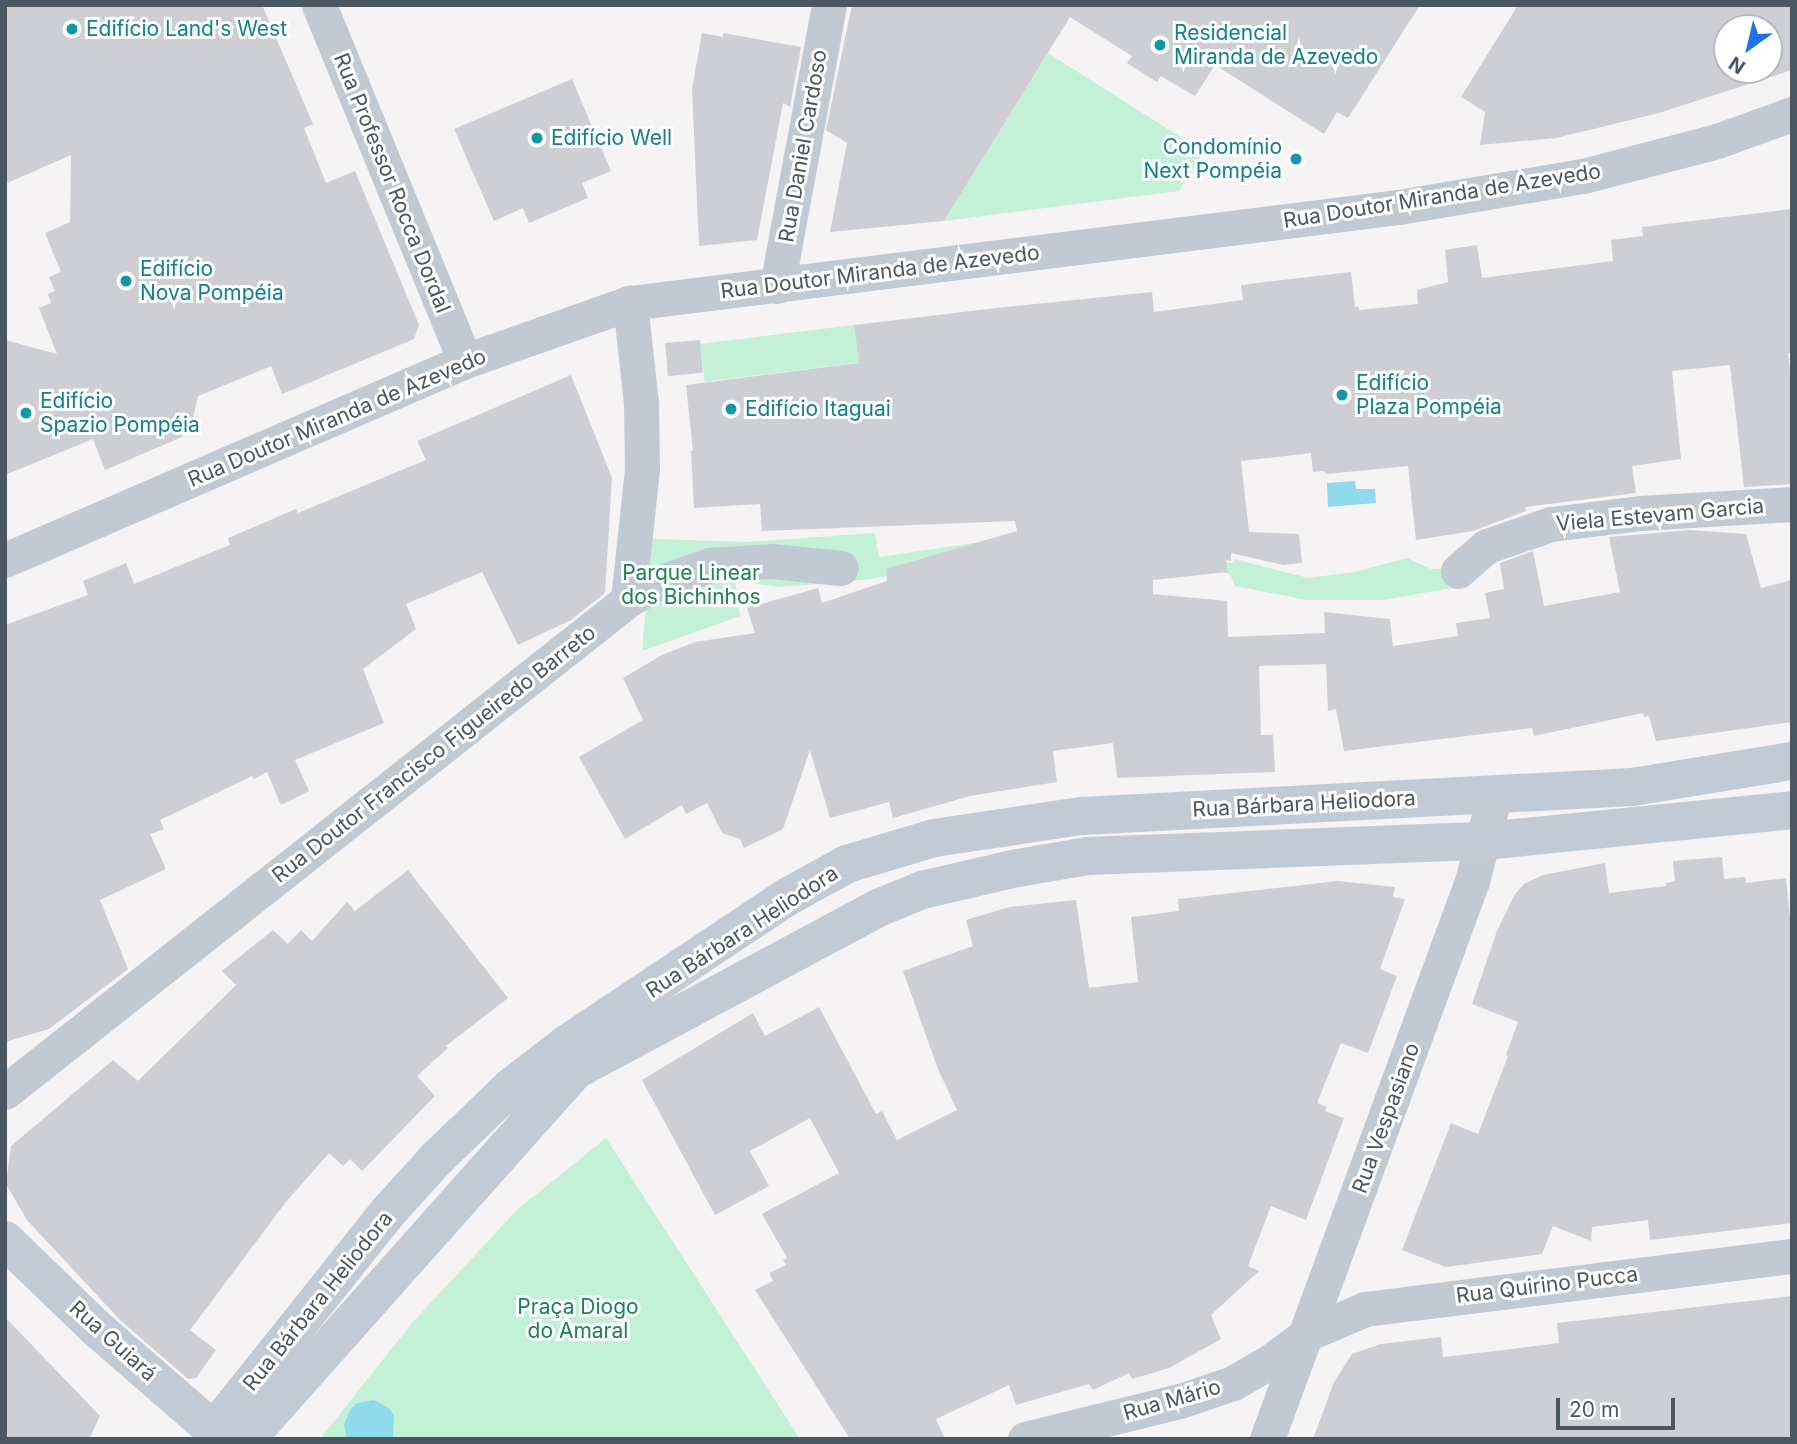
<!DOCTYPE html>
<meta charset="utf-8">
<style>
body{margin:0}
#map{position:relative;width:1797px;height:1444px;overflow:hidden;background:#f5f3f3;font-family:Inter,sans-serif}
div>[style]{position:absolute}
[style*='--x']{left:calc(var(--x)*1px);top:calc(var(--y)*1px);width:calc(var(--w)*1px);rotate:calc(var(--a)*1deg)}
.green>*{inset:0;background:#c3f1d5;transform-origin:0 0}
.water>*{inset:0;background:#90daee}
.building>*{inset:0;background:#cdcfd5;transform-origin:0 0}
.street>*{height:35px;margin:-17.5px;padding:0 17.5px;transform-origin:17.5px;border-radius:17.5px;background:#c1cad2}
.secondary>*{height:38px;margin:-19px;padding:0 19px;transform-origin:19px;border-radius:19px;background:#c1cbd6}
.dots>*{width:19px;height:19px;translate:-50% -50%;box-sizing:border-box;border:4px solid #fff;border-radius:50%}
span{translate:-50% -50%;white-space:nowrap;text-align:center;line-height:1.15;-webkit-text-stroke:6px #fff;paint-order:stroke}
.culture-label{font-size:21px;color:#0d838f}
.left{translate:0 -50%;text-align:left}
.right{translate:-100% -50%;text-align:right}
.street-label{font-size:21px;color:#4a5661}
.park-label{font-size:21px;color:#17864f}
.frame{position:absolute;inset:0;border:7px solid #4a5661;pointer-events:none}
.north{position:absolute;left:1713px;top:14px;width:70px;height:70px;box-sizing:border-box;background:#fff;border:2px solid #b7bbc0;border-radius:50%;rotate:214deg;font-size:19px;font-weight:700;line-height:28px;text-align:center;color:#4a5661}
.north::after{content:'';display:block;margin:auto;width:24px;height:32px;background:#1a73e8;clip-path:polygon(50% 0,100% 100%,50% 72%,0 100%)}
.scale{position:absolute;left:1556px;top:1398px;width:119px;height:32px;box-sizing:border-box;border:4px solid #4a5661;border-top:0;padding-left:9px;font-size:21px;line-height:24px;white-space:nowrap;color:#4a5661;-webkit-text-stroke:5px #fff;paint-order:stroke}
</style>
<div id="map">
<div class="green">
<div style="clip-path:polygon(1048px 53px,1204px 152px,1179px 191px,944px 221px)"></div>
<div style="left:854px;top:325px;width:38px;height:155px;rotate:83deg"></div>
<div style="clip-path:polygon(1019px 530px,1233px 563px,1234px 559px,1308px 578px,1355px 572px,1407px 558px,1431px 569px,1452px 568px,1458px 587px,1382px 600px,1307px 600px,1235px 586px,1230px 574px,1109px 547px,1015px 556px,863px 580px,780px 587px,735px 581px,740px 616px,642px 651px,652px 539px,748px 542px,875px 533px,879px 557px,1016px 537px)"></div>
<div style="clip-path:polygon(606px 1138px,800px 1439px,320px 1439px,412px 1323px,517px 1210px)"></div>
</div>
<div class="water">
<div style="clip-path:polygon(1355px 481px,1356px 489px,1375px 489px,1376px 503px,1328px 507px,1327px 483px)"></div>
<div style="clip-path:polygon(374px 1400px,390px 1409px,394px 1416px,393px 1439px,347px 1439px,344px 1424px,351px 1409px,357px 1403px)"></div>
</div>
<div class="building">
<div style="clip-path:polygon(5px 5px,262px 5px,313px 124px,304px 128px,326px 183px,355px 171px,419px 325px,414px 339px,282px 394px,271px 366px,198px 396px,192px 422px,182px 437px,105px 470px,93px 439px,5px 475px,5px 340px,57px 354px,39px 308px,51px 303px,48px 294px,55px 291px,49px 277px,61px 272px,45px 233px,70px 222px,71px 155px,5px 184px)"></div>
<div style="clip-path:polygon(852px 5px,1420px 5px,1348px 118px,1337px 112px,1324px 134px,1215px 65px,1195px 96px,1161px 76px,1157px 82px,1127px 63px,1132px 56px,1070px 17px,944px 221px,830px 232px,847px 143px,826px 130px)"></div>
<div style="clip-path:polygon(evenodd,1518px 5px,1792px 5px,1792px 70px,1659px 113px,1556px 138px,1480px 145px,1485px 112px,1461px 97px,1518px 5px,1727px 28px,1769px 28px,1769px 70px,1727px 70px,1727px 28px)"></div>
<div style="clip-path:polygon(702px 33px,723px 37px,723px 33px,801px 47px,790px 107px,783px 103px,757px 240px,699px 246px,692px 89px)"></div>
<div style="clip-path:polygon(572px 79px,611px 171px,582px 183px,588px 198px,529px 223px,523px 208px,494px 221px,454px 129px)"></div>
<div style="clip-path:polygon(1792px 209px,1792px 353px,1788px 353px,1792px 388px,1792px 484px,1744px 487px,1730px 365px,1672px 371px,1681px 459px,1632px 466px,1636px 493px,1525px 507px,1526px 511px,1473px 531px,1416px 540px,1408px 466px,1327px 474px,1323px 471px,1313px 472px,1311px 453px,1241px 461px,1249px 532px,1299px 534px,1302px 563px,1283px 565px,1231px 553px,1231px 561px,1226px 560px,1227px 572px,1153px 580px,1153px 594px,1227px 601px,1228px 637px,1325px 633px,1324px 612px,1390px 619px,1393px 646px,1458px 636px,1456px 623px,1490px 618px,1485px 593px,1504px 589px,1500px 563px,1533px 551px,1544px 606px,1620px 592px,1609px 537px,1690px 530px,1746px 534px,1761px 588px,1792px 580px,1792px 722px,1656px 741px,1649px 716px,1644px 717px,1643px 713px,1534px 736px,1532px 728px,1344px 751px,1336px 709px,1328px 711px,1326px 664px,1259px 666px,1261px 735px,1273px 735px,1275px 772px,1117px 778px,1113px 743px,1053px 751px,1057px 782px,970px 796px,893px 818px,889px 802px,830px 818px,810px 750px,783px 829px,744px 848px,740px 839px,722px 833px,707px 803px,686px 814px,682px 805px,625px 839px,579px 757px,643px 720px,623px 678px,662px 655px,695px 642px,755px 633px,747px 608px,818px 588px,822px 603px,887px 581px,886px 569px,1017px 531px,1015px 521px,762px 531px,760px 504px,694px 508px,691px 451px,693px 451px,686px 385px,859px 363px,854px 325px,1005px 307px,1152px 292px,1154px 312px,1243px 300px,1241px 285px,1351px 272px,1355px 307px,1359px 307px,1359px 310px,1418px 304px,1417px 290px,1448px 282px,1445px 250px,1477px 245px,1482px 278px,1613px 261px,1611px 240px,1643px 236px,1642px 227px)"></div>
<div style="left:700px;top:340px;width:33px;height:35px;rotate:85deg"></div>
<div style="clip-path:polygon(571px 375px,612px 478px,605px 593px,571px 620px,518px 645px,482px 572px,406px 604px,416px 629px,363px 669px,384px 723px,295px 760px,309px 791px,281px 805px,267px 772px,254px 779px,252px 776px,160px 820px,164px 829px,150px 834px,166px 869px,100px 900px,128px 969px,49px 1029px,5px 1042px,5px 625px,88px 595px,83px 581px,126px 563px,134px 584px,230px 545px,228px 538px,296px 509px,298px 513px,426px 460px,417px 441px)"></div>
<div style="clip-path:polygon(1722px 857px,1724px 879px,1745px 877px,1746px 883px,1786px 878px,1792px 939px,1792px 1223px,1650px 1240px,1648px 1220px,1592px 1227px,1591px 1241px,1553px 1226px,1542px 1254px,1446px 1267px,1402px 1250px,1451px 1123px,1478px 1134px,1508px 1056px,1506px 1055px,1518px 1022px,1472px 1004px,1497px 931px,1515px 894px,1524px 884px,1543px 875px,1605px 863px,1609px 893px,1666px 886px,1666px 883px,1675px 881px,1673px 861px)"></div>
<div style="clip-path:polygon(408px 870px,508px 998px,446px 1046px,448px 1048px,417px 1076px,435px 1096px,362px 1171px,350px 1159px,343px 1166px,329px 1153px,285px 1203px,190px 1330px,216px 1350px,196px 1378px,188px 1379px,120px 1320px,27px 1220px,6px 1184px,11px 1146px,113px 1060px,138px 1081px,236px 985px,222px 971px,273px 930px,288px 944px,301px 930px,312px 941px,347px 902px,355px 911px)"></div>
<div style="clip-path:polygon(1338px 881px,1395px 887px,1393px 897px,1405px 899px,1380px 969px,1397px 976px,1368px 1053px,1341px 1043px,1317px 1103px,1327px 1107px,1325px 1111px,1344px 1118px,1306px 1220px,1271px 1206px,1248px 1266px,1259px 1271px,1211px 1315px,1221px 1339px,1169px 1368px,1132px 1379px,1129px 1373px,1093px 1390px,1089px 1384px,1016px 1405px,1009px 1385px,936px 1419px,945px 1439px,850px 1439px,755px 1290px,773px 1281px,769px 1273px,786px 1265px,783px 1260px,787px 1258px,762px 1214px,839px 1173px,810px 1118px,750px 1151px,769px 1186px,715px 1215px,642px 1080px,753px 1013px,765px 1036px,819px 1007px,876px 1114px,882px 1111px,897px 1140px,957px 1110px,938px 1069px,903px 971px,973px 946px,966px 920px,1009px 907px,1076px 900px,1089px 988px,1138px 982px,1131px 917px,1179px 911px,1178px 899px)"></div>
<div style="clip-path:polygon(1792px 1296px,1792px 1439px,1313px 1439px,1334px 1382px,1352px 1354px,1381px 1344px,1441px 1337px,1443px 1357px,1495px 1351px,1559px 1343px,1557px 1323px)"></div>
<div style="clip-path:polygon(5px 1317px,100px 1416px,89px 1439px,5px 1439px)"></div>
</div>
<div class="street">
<div style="--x:319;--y:5;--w:385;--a:67.7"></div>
<div style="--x:777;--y:286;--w:286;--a:-79.5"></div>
<div style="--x:5;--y:560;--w:501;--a:-23.39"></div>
<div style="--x:465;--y:361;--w:175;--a:-19.4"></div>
<div style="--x:630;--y:303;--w:775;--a:-7.12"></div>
<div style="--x:1399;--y:207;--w:187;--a:-9.6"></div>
<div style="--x:1583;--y:176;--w:138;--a:-14.6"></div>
<div style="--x:1717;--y:141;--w:80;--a:-19.8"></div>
<div style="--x:1458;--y:571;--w:38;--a:-41"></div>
<div style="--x:1487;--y:546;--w:68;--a:-19"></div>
<div style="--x:1551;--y:524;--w:91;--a:-7"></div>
<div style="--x:1641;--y:513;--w:151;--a:-3.4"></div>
<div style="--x:628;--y:600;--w:31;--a:-31"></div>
<div style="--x:655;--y:584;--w:58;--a:-19.1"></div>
<div style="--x:710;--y:565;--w:62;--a:-3.7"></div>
<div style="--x:772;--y:561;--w:69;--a:5.8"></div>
<div style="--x:5;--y:1092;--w:794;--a:-38.3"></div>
<div style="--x:628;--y:600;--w:133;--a:-83.9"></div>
<div style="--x:642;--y:468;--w:65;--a:-90.9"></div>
<div style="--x:641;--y:403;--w:101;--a:-96.3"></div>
<div style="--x:1025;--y:1439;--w:160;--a:-13.8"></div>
<div style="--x:1180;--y:1401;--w:56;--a:-18.8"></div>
<div style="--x:1233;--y:1383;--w:44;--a:-30.1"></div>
<div style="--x:1271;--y:1361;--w:45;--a:-36.9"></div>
<div style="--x:1307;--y:1334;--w:63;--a:-23.3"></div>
<div style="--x:1365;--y:1309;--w:430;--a:-7.1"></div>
<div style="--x:1267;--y:1439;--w:594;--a:-69.83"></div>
<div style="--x:1472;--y:881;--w:90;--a:-75.2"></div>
</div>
<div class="secondary">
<div style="--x:5;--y:1240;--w:125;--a:44"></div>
<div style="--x:95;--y:1327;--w:171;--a:41"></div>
<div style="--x:214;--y:1430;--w:279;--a:-51.4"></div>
<div style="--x:388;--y:1212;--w:73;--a:-47.8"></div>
<div style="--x:437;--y:1158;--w:103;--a:-43.8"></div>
<div style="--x:511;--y:1087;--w:72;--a:-37.7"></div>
<div style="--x:568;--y:1043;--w:263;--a:-33.7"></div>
<div style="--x:787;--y:897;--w:68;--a:-28.8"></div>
<div style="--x:847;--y:864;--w:91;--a:-16.6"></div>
<div style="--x:934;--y:838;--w:150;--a:-8.5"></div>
<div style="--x:1082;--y:816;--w:551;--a:-3.02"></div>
<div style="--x:1632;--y:787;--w:162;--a:-9.2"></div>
<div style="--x:243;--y:1439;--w:25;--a:-42"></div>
<div style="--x:262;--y:1422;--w:472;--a:-48.3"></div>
<div style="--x:576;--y:1070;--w:343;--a:-28.2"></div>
<div style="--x:878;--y:908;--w:48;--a:-22.2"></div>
<div style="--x:922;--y:890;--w:92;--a:-13.1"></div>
<div style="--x:1012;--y:869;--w:77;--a:-9.7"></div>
<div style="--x:1088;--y:856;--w:396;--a:-2.2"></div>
<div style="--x:1484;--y:841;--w:310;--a:-5.7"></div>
</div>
<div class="dots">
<div style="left:72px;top:29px;background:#0f9aa8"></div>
<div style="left:1160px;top:45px;background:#0f9aa8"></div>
<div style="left:537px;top:138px;background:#0f9aa8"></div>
<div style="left:1296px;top:159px;background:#0f9aa8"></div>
<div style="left:126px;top:281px;background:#0f9aa8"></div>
<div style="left:1342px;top:395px;background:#0f9aa8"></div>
<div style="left:731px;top:409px;background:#0f9aa8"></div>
<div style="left:26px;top:413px;background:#0f9aa8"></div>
</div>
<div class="culture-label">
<span class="left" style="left:86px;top:29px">Edifício Land's West</span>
<span class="left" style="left:1174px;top:45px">Residencial<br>Miranda de Azevedo</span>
<span class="left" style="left:551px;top:138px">Edifício Well</span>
<span class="right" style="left:1282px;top:159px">Condomínio<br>Next Pompéia</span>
<span class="left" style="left:140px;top:281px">Edifício<br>Nova Pompéia</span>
<span class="left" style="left:1356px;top:395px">Edifício<br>Plaza Pompéia</span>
<span class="left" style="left:40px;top:413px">Edifício<br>Spazio Pompéia</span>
<span class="left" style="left:745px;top:409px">Edifício Itaguai</span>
</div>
<div class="street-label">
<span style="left:803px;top:146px;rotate:-80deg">Rua Daniel Cardoso</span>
<span style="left:392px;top:183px;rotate:68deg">Rua Professor Rocca Dordal</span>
<span style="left:1442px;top:196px;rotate:-9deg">Rua Doutor Miranda de Azevedo</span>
<span style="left:880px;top:272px;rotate:-7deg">Rua Doutor Miranda de Azevedo</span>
<span style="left:337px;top:418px;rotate:-23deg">Rua Doutor Miranda de Azevedo</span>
<span style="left:1660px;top:515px;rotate:-5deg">Viela Estevam Garcia</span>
<span style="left:434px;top:754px;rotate:-38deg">Rua Doutor Francisco Figueiredo Barreto</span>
<span style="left:1304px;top:804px;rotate:-3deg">Rua Bárbara Heliodora</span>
<span style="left:742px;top:932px;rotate:-33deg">Rua Bárbara Heliodora</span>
<span style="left:1386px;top:1118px;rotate:-70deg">Rua Vespasiano</span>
<span style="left:1547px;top:1285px;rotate:-7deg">Rua Quirino Pucca</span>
<span style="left:318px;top:1301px;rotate:-51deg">Rua Bárbara Heliodora</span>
<span style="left:113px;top:1341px;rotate:42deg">Rua Guiará</span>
<span style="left:1172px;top:1400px;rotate:-16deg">Rua Mário</span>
</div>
<div class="park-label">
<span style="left:691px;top:585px">Parque Linear<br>dos Bichinhos</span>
<span style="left:578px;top:1319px">Praça Diogo<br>do Amaral</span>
</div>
<div class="frame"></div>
<div class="north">N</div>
<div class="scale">20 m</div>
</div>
